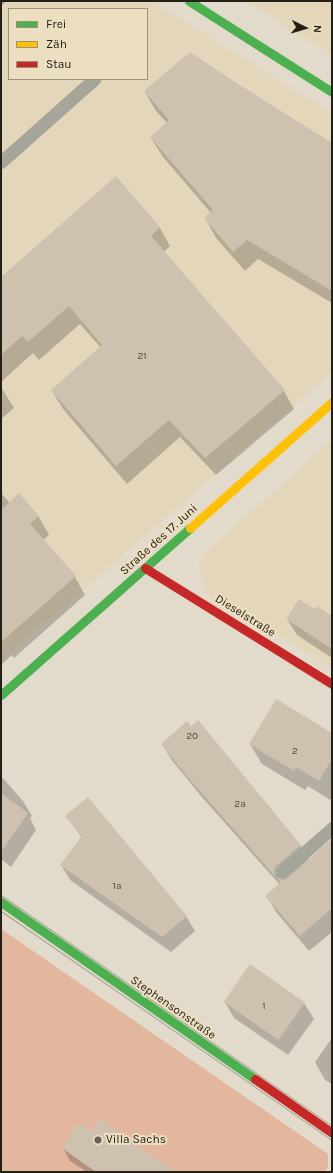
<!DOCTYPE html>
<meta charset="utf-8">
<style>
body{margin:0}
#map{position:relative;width:333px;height:1173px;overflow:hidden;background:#e2dacb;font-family:Karla,sans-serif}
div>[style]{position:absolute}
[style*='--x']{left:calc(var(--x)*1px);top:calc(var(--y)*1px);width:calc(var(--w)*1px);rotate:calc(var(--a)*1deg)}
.built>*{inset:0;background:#e3d6bb}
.green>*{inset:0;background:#e3b79e}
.shadow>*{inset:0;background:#0003}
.building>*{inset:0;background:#cfc1b0;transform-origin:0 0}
.lane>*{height:13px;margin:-6.5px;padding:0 6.5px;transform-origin:6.5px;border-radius:6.5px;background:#a6a599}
.fast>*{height:9px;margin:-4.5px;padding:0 4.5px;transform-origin:4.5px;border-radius:4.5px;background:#4caf50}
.slow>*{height:9px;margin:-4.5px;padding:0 4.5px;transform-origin:4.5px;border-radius:4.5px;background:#ffc107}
.jam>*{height:9px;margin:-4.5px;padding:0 4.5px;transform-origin:4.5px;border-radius:4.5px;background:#c62828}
.tram>*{height:1px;margin:-0.5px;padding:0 0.5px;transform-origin:0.5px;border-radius:0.5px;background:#a6a296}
.rail>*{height:3px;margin-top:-1.5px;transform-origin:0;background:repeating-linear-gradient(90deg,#a6a296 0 8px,transparent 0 12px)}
.dots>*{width:11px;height:11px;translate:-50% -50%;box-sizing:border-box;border:2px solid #ecdec1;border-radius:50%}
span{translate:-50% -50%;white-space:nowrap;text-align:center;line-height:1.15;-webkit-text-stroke:4px #ecdec1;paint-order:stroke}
.number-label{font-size:10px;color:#514a3d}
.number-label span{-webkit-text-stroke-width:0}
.street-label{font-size:12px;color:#252015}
.poi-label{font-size:12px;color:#252015}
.left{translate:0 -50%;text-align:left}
.frame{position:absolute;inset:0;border:2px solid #252015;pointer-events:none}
.legend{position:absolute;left:8px;top:8px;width:140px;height:72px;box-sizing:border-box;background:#ecdec1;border:1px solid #9c927c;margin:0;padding:5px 7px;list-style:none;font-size:12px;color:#252015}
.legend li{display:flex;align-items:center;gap:8px;height:20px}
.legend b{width:20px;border:1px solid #9c927c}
.north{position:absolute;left:285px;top:8px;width:40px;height:40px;-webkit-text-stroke:3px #ecdec1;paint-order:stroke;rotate:95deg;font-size:11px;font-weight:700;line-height:16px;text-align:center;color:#252015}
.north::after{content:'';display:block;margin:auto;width:14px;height:18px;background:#252015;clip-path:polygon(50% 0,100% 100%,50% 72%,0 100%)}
</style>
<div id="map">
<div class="built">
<div style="clip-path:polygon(evenodd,1px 1px,152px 1px,332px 113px,332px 372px,1px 662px,1px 1px,9px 9px,147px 9px,147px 79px,9px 79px,9px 9px)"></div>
<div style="clip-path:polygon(246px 1px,332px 1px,332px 55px)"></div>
<div style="clip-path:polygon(332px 440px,332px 667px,204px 593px,199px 564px,205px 553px)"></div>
</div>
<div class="green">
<div style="clip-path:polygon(1px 929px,328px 1154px,328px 1167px,324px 1172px,1px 1172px)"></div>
</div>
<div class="shadow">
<div style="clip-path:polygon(145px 92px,332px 144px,332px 303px,258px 259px,245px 271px,216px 238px,205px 218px,211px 213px,163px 157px,151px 138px,167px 123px,156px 111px)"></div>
<div style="clip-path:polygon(116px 177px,160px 228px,170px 246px,164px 252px,284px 391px,294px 409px,216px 475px,180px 437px,127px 484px,63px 409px,52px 391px,101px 348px,80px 324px,39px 360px,33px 353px,1px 382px,1px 279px)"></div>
<div style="clip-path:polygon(1px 387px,14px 408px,1px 419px)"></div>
<div style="clip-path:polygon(1px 493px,10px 503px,19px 495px,39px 517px,49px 535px,43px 540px,75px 577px,85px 595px,14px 658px,12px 655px,1px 665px)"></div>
<div style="clip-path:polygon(314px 610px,332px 617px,332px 658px,297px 635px,287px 619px)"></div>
<div style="clip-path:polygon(332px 734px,332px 797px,330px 800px,308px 786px,305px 790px,262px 764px,250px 744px)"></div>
<div style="clip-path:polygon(162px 744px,300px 845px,309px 860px,332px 840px,332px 932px,309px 951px,276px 912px,267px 896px,280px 885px,201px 796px,171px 759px)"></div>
<div style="clip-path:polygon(1px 776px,23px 801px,32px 816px,30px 818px,36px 830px,11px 867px,1px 859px)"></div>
<div style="clip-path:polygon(67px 816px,186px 916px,195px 931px,171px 952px,70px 880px,61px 865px,82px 838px)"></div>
<div style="clip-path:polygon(225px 1002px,304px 1003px,314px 1019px,288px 1055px,234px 1018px)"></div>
<div style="clip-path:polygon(332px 1038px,332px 1084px,325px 1080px,315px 1062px)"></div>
<div style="clip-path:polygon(91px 1132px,173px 1172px,87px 1172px,70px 1161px,63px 1148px)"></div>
</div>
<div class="building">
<div style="clip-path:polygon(190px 52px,235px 82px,332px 143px,332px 291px,247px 240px,233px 252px,204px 218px,213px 210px,150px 137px,169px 120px,144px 91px)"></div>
<div style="clip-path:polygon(116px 176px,160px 227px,151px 236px,285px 390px,205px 458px,169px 420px,116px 466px,51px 390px,102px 345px,69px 306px,28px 342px,22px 336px,1px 355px,1px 277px)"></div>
<div style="clip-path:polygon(19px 493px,39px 516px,30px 524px,76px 576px,1px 642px,1px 510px)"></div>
<div style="clip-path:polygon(299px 599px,314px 609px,317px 606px,332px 616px,332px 649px,286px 619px)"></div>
<div style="clip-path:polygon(276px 699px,332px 733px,332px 759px,319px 781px,296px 767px,294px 771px,249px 744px)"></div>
<div style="clip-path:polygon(198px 720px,301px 845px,276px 866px,274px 870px,275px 876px,191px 781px,161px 744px,187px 721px,191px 726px)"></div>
<div style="clip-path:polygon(1px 793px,28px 813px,1px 852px)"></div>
<div style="clip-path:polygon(88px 797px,187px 916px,162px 937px,60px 865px,82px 836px,65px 816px)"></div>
<div style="clip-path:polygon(332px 839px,332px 908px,300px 936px,265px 896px,281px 882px,277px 878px,283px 880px,287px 878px)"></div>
<div style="left:250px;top:964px;width:67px;height:46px;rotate:35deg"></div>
<div style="clip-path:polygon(99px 1119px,176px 1172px,96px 1172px,62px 1148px,79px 1123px,91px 1131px)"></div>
</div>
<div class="lane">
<div style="--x:1;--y:162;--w:125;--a:-41.7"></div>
<div style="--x:282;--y:872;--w:67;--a:-41.3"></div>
</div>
<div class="fast">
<div style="--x:189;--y:1;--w:169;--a:32.5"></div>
<div style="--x:1;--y:695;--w:252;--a:-41.5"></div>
<div style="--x:1;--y:902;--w:310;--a:34.9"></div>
</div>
<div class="slow">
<div style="--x:190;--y:528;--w:190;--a:-41.6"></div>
</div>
<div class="jam">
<div style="--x:145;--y:568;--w:220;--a:31.8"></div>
<div style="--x:255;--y:1079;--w:94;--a:35"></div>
</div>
<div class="tram">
<div style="--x:1;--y:895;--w:404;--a:34.9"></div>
<div style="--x:1;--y:911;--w:402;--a:34.7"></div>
</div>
<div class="rail">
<div style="--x:1;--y:3;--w:4;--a:-34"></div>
</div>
<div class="dots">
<div style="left:98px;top:1140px;background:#676155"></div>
</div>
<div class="number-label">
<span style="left:142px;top:357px">21</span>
<span style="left:192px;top:737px">20</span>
<span style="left:295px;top:752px">2</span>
<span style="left:240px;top:805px">2a</span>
<span style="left:117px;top:887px">1a</span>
<span style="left:264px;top:1007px">1</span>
</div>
<div class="street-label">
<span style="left:159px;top:540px;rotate:-42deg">Straße des 17. Juni</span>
<span style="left:245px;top:616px;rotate:32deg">Dieselstraße</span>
<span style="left:173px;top:1008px;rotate:35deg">Stephensonstraße</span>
</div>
<div class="poi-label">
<span class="left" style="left:106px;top:1140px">Villa Sachs</span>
</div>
<div class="frame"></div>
<ul class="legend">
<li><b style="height:5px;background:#4caf50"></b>Frei</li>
<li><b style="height:5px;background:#ffc107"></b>Zäh</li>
<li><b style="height:5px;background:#c62828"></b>Stau</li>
</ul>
<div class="north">N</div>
</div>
